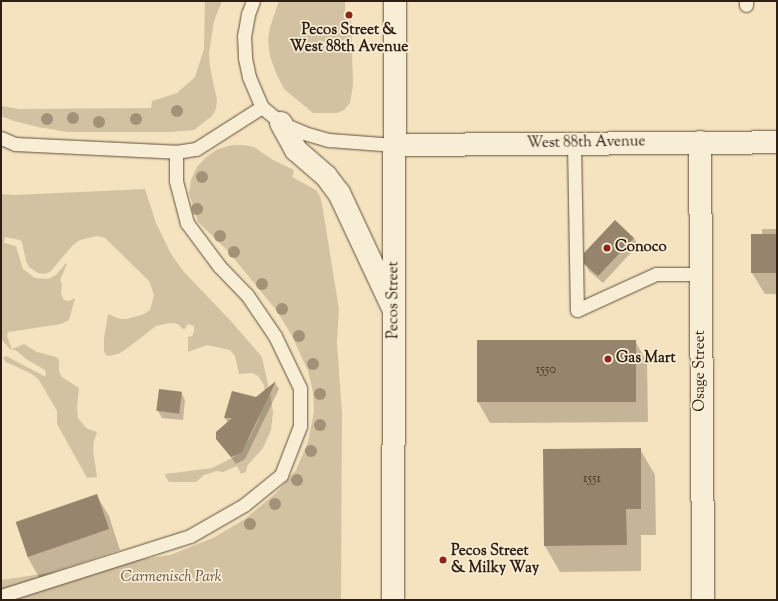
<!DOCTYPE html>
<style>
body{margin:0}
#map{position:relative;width:778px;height:601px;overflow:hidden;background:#f5e3bf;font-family:"Sorts Mill Goudy",serif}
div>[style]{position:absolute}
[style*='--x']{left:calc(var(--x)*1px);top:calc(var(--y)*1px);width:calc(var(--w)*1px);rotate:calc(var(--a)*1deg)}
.green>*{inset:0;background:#d3c2a2}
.shadow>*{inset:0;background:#0003}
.building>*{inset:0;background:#96846c;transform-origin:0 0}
.roads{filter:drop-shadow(0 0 1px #604f3d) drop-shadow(0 0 1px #604f3d)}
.lane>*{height:13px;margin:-6.5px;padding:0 6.5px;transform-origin:6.5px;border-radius:6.5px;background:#f8edd5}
.street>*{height:22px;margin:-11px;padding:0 11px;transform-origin:11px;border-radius:11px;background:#f8edd5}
.secondary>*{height:22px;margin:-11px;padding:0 11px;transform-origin:11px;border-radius:11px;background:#f8edd5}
.trees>*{width:12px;height:12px;margin:-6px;border-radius:50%;background:#a39278}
.dots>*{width:11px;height:11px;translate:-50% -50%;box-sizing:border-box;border:2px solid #f8edd5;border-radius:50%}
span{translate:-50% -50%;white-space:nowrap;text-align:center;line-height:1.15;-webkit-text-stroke:3.5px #f8edd5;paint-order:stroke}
.number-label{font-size:13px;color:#493828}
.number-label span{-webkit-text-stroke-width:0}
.poi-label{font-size:15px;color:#2f1e12;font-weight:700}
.left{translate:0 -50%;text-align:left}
.street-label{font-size:15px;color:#2f1e12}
.park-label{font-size:15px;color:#604f3d;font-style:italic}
.frame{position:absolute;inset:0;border:2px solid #2f1e12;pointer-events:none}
</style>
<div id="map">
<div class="green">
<div style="clip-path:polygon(205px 1px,222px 1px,214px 21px,209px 53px,210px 67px,217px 100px,216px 109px,212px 116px,194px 130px,171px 132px,67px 132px,38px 127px,14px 121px,1px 116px,1px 106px,19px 109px,151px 108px,152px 101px,177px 93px,195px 77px,204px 49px)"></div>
<div style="clip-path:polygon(279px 1px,345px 1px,345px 15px,351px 16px,353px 85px,350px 103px,344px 110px,337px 113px,313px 113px,284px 89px,276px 73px,270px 56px,268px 40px,270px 27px)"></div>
<div style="clip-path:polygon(232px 145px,243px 145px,254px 147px,273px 160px,294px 170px,292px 177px,316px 190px,320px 196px,322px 204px,339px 309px,337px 342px,342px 413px,341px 600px,1px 600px,1px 580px,170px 555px,213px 538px,245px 519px,276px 493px,296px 470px,308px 442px,314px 412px,313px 392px,308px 371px,292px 336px,277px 311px,227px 250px,198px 222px,189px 193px,191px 180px,197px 167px,206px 157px,218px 149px)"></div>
<div style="clip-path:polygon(145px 189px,156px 223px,171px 254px,184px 272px,230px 320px,262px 357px,271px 398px,273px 413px,271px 430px,263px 448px,247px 466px,246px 472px,241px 474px,237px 466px,223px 472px,217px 471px,204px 475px,196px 482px,169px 482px,166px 477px,165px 474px,212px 468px,234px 457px,250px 438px,258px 421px,265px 398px,264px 385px,258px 376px,252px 373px,239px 374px,235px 356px,230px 350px,207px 345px,188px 352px,188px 337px,192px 336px,194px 332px,194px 326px,188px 324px,184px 330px,178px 324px,170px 323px,156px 326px,125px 350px,118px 354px,107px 356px,104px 352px,104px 338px,108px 314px,120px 319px,127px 319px,144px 314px,150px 310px,154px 295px,149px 281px,105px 238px,97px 236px,80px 240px,73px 245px,50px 272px,44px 274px,38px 273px,29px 267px,26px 261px,22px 242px,20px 240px,5px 237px,4px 243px,16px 246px,23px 269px,35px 278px,48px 279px,56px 275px,66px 263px,67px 264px,60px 280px,62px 284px,61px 294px,64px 300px,69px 301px,75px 298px,69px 320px,61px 324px,8px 332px,7px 336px,12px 349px,24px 344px,37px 352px,56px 357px,59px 360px,59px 371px,62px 377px,79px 388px,77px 407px,78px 418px,86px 428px,97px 432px,94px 441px,93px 450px,97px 477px,87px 478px,57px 424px,57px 411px,39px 380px,32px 374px,6px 362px,3px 358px,6px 356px,44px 376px,46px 375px,45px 370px,26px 359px,17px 351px,10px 349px,1px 339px,1px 194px,14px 195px)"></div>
</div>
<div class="shadow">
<div style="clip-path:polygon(762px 229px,777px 229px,777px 297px,775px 294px,765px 294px,752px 273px,762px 235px)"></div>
<div style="clip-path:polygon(634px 238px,638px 245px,603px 283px,589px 271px,585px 263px)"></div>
<div style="clip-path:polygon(478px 341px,635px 341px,647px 362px,648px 422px,490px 423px,478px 402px)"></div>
<div style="clip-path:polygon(275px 383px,279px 389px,245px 459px,236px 464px,217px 439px,228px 423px,225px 418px,257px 399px)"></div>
<div style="clip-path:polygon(181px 392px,185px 400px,183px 420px,162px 418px,158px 411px)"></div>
<div style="clip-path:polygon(640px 449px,655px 475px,656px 535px,641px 535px,641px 571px,560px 572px,545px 546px,544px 450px)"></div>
<div style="clip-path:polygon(97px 496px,109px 516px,120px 550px,39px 577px,27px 556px)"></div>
</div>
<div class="building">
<div style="clip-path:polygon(615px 220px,634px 238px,598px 276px,584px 264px,584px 253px)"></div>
<div style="left:751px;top:234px;width:26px;height:39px"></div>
<div style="left:477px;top:340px;width:159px;height:62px"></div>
<div style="clip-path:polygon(276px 381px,242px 452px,231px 457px,216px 439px,216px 432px,232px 418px,224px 418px,232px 391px,256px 397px)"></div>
<div style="left:159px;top:389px;width:23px;height:22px;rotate:7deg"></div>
<div style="clip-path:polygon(641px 448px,641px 509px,626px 509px,627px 545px,544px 546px,543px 449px)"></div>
<div style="left:97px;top:494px;width:37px;height:86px;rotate:71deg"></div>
</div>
<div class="roads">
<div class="lane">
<div style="--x:253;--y:1;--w:14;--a:111"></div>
<div style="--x:248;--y:14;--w:22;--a:100"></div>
<div style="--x:244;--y:36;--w:22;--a:87"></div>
<div style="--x:245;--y:58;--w:19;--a:78"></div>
<div style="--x:249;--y:77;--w:33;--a:67"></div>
<div style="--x:262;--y:107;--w:25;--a:40"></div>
<div style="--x:281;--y:123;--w:25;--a:23"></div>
<div style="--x:304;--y:133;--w:26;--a:16"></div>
<div style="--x:329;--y:140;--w:66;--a:4.3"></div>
<div style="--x:746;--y:1;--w:4;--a:90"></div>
<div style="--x:1;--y:138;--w:15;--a:23"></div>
<div style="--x:15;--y:144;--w:161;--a:2.8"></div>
<div style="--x:176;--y:152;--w:20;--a:-9"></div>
<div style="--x:196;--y:149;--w:78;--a:-32.5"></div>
<div style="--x:574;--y:143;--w:167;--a:89"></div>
<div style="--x:577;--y:310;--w:87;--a:-24.5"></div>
<div style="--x:656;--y:274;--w:45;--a:0"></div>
<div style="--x:1;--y:596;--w:198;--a:-17.6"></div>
<div style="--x:190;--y:536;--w:62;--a:-29.9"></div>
<div style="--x:244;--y:505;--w:48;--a:-39"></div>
<div style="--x:281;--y:475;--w:53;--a:-68.8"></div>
<div style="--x:300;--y:426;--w:38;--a:-90"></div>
<div style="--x:300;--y:388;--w:58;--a:-115.7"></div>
<div style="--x:275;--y:336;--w:50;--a:-124.3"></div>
<div style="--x:247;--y:295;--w:40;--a:-134"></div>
<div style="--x:219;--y:266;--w:54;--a:-126.7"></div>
<div style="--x:187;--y:223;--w:43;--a:-104.7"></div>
<div style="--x:176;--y:181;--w:29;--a:-90"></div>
</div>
<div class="street">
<div style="--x:700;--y:142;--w:458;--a:89.6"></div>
</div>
<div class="secondary">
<div style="--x:281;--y:123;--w:31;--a:61"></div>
<div style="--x:296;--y:150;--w:40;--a:41"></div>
<div style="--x:326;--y:176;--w:21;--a:53"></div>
<div style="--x:339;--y:193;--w:125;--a:64.9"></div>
<div style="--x:395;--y:145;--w:382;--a:-0.4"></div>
<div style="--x:393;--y:600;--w:599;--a:-89.81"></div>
</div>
</div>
<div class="trees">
<div style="left:177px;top:111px"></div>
<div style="left:73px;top:118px"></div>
<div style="left:47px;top:119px"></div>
<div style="left:136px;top:119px"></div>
<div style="left:99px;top:122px"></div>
<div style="left:202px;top:177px"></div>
<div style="left:197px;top:209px"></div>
<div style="left:220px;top:236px"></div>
<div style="left:234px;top:252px"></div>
<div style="left:262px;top:284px"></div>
<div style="left:282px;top:309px"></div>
<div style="left:299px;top:336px"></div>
<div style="left:313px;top:364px"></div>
<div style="left:320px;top:394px"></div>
<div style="left:320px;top:425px"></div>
<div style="left:311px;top:451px"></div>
<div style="left:297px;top:480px"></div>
<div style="left:275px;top:504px"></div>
<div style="left:250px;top:524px"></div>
</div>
<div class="dots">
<div style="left:349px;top:15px;background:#8f2418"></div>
<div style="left:607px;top:248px;background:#8f2418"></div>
<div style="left:608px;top:359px;background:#8f2418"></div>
<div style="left:443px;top:560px;background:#8f2418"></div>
</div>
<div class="number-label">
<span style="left:546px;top:370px">1550</span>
<span style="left:592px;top:479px">1551</span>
</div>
<div class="poi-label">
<span style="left:349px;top:39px">Pecos Street &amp;<br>West 88th Avenue</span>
<span class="left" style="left:615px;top:248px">Conoco</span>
<span class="left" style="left:616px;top:359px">Gas Mart</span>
<span class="left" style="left:451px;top:560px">Pecos Street<br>&amp; Milky Way</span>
</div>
<div class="street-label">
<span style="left:586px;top:143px;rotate:-1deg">West 88th Avenue</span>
<span style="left:394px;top:300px;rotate:-90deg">Pecos Street</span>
<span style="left:701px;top:371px;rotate:-90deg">Osage Street</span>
</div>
<div class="park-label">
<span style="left:171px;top:578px">Carmenisch Park</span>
</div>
<div class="frame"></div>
</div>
